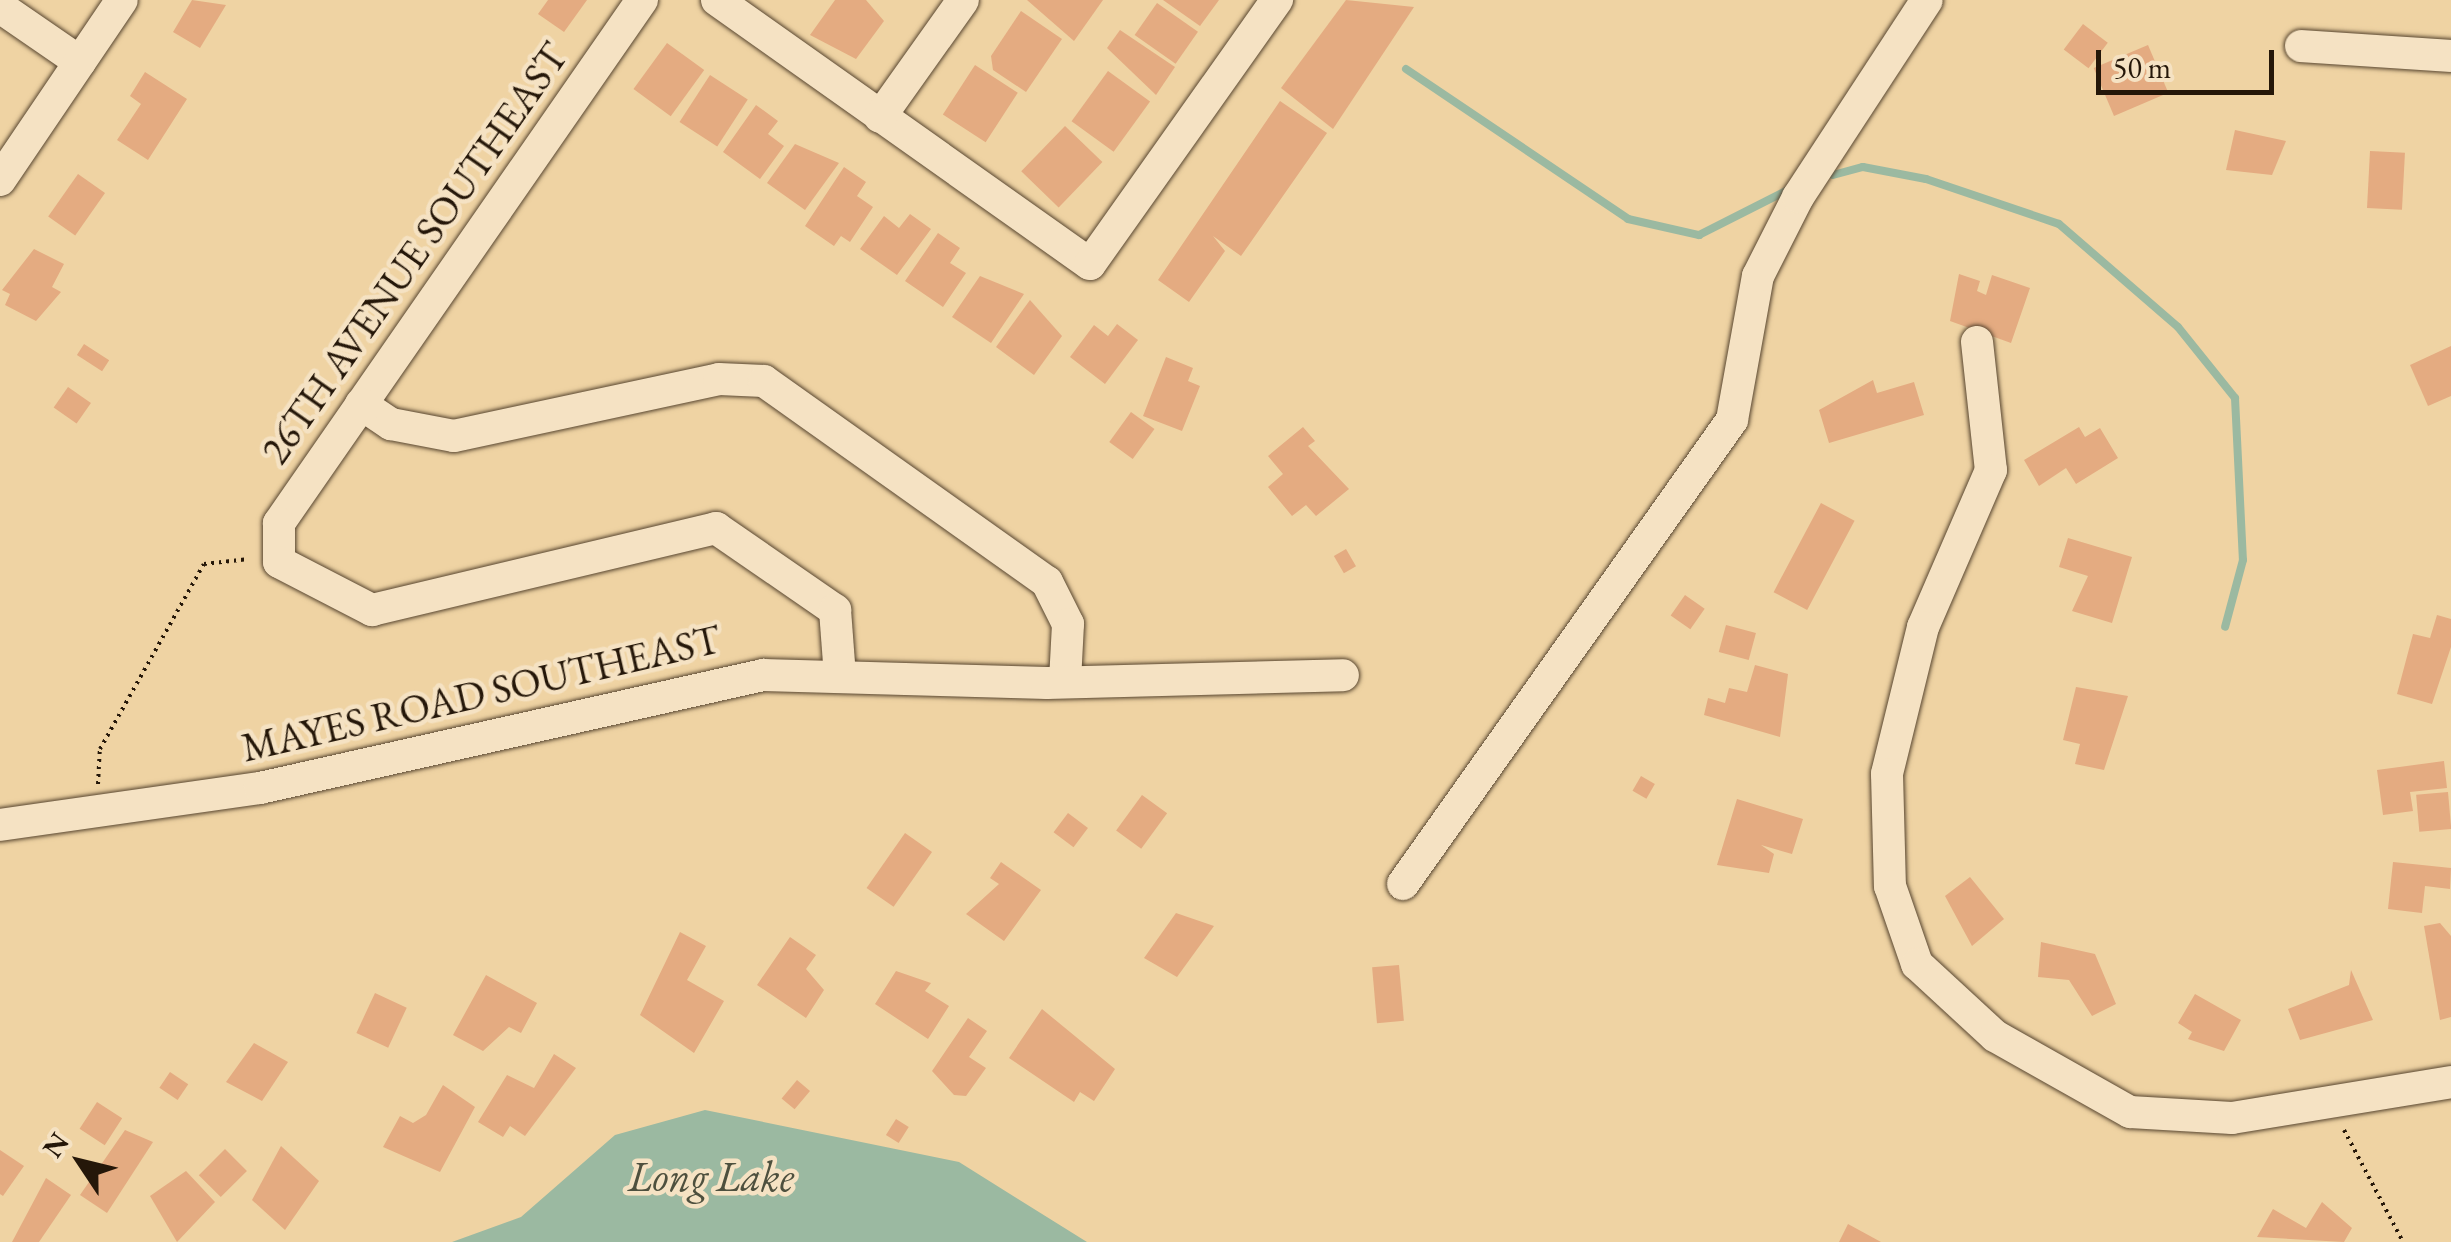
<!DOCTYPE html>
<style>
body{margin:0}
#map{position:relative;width:2451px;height:1242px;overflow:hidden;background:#efd3a3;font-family:"EB Garamond",serif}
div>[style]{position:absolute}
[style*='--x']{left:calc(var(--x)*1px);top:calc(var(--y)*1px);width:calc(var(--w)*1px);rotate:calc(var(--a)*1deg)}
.water>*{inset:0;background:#9bb9a1}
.stream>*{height:8px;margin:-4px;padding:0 4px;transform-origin:4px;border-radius:4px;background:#9bb9a1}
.building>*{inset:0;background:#e4ab81;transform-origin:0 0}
.path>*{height:4px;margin-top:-2px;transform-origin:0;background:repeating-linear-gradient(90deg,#251709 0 2.5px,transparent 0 7.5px)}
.roads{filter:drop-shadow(0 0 2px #584630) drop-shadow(0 0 2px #584630)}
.minor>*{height:32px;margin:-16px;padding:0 16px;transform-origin:16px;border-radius:16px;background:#f5e2c3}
span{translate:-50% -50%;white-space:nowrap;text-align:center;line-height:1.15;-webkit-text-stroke:9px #f5e2c3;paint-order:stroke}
.street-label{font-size:40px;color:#251709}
.water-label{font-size:42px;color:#4e503e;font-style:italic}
.north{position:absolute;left:30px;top:1112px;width:100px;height:100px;-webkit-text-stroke:8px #f5e2c3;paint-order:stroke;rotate:305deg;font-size:28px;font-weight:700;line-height:40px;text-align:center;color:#251709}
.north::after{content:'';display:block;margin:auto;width:35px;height:45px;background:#251709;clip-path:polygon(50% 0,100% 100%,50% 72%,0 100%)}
.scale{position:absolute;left:2096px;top:50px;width:178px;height:45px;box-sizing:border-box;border:5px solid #251709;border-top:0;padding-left:12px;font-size:30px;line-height:35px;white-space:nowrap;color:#251709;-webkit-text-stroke:8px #f5e2c3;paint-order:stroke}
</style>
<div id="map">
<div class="water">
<div style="clip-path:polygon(705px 1110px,959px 1162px,1087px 1242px,452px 1242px,521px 1217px,615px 1135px)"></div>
</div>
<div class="stream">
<div style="--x:1406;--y:69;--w:268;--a:34"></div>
<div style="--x:1628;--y:219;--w:73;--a:12.7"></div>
<div style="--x:1699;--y:235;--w:100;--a:-26.8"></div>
<div style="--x:1833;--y:175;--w:31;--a:-15"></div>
<div style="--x:1863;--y:167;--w:64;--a:10.8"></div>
<div style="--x:1926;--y:179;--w:140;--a:18.7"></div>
<div style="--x:2059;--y:224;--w:157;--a:40.9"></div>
<div style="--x:2178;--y:327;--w:91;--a:51.2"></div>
<div style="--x:2235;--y:398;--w:162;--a:87.2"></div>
<div style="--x:2243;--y:560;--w:69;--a:105"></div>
</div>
<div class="building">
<div style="clip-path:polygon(192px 0,226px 5px,200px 48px,173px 32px)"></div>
<div style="clip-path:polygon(548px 0,587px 0,564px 32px,538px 14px)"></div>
<div style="clip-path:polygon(835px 0,866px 0,884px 21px,856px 59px,810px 35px)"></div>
<div style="clip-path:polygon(1027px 0,1103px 0,1074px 41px)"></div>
<div style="clip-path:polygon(1163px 0,1219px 0,1200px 26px)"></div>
<div style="clip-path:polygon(1346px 0,1414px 7px,1333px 129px,1281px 88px)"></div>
<div style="left:1157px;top:3px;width:50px;height:39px;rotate:35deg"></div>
<div style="clip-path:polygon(1021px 11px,1062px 39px,1026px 92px,993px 70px,991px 56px)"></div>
<div style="left:2083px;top:24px;width:31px;height:32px;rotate:37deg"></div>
<div style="clip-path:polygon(1120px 30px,1175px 67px,1156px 95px,1107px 48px)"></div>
<div style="left:667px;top:43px;width:46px;height:57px;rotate:36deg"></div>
<div style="left:2148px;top:45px;width:52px;height:59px;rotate:67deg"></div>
<div style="left:975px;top:65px;width:51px;height:59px;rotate:33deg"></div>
<div style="left:1108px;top:71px;width:52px;height:62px;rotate:36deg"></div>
<div style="clip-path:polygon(145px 72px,187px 99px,148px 160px,117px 140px,141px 104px,130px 96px)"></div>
<div style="left:710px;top:75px;width:45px;height:56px;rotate:33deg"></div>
<div style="clip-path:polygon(1280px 101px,1327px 133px,1241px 256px,1213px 236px,1225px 251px,1189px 302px,1158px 280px)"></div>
<div style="clip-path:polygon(756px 105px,778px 121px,768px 134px,784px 146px,760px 179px,723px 152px)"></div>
<div style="left:1065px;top:126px;width:52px;height:63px;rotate:44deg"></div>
<div style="clip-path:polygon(2235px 130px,2286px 141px,2272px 175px,2226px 170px)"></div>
<div style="clip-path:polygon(795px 144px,839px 163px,805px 210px,767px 183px)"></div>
<div style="left:2370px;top:151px;width:35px;height:57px;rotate:3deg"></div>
<div style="clip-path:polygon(844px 167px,866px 182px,857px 196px,873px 207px,850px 242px,841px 236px,834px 246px,805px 226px)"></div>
<div style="left:78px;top:174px;width:33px;height:52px;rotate:35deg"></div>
<div style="clip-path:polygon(910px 214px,931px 229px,897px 275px,860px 249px,884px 216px,899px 228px)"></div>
<div style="clip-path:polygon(938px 233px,960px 248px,950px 263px,966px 273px,943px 307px,905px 281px)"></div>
<div style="clip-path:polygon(34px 249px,64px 264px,52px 287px,61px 292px,36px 321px,5px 305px,10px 294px,2px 290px)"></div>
<div style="clip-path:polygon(1959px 274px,1980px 281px,1977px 291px,1986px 295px,1992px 275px,2030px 288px,2011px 343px,1950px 321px)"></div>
<div style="clip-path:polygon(980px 276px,1024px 294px,991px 343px,952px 317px)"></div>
<div style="clip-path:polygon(1030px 300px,1062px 336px,1034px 375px,996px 347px)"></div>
<div style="clip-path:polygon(1117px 324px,1138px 340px,1105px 384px,1070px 357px,1094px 325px,1108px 336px)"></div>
<div style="left:84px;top:344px;width:30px;height:13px;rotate:33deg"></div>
<div style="clip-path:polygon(2451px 346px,2451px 396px,2428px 406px,2410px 365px)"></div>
<div style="clip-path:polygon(1166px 357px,1193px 368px,1188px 381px,1200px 386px,1182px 431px,1143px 416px)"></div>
<div style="clip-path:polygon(1873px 380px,1877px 393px,1914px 382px,1924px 415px,1829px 443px,1819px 410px)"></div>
<div style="left:68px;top:387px;width:28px;height:25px;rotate:35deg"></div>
<div style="left:1131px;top:412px;width:29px;height:37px;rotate:36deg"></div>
<div style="clip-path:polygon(1303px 427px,1315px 441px,1308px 446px,1349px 489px,1316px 516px,1306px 505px,1292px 516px,1268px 487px,1283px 474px,1268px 456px)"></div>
<div style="clip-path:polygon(2079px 427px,2085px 437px,2100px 428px,2118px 458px,2076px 484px,2066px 468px,2039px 486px,2024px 460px)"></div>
<div style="left:1821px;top:503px;width:38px;height:101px;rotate:28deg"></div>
<div style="clip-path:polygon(2068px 538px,2132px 557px,2112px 623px,2072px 611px,2088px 576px,2059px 567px)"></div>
<div style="left:1346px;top:549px;width:20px;height:14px;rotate:60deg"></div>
<div style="left:1685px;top:595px;width:24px;height:25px;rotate:35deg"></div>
<div style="clip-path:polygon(2437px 615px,2451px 619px,2451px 647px,2432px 704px,2397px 694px,2413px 634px,2430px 638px)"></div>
<div style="left:1726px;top:625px;width:31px;height:28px;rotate:15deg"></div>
<div style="clip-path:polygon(1755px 665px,1788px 674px,1780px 737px,1704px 715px,1708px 698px,1725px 703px,1729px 688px,1747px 692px)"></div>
<div style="clip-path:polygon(2076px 687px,2128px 696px,2104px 770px,2075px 764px,2080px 744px,2063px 740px)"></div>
<div style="clip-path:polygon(2444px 761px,2447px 788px,2410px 792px,2413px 811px,2383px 815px,2377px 770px)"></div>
<div style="left:1641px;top:776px;width:16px;height:17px;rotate:30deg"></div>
<div style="left:2448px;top:792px;width:37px;height:32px;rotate:85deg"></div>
<div style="left:1142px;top:795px;width:31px;height:44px;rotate:36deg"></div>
<div style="clip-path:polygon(1737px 799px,1803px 819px,1792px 854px,1761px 845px,1774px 854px,1769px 873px,1717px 865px)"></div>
<div style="left:1068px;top:813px;width:25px;height:24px;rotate:37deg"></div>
<div style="left:905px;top:833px;width:33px;height:67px;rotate:35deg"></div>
<div style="clip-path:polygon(1001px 862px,1041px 890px,1004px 941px,966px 914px,999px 884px,990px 878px)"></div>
<div style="clip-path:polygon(2393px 862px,2451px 868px,2450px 889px,2425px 886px,2422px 913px,2388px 909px)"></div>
<div style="clip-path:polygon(1970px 877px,2004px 919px,1972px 946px,1945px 896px)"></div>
<div style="clip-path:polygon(1176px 913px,1214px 926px,1177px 977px,1144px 958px)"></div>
<div style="clip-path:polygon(2440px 923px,2451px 936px,2451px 1017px,2440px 1020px,2424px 926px)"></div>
<div style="clip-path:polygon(680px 932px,706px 946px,687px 980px,724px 1001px,694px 1053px,640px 1015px)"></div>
<div style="clip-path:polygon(790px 937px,816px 955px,806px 969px,824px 990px,806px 1018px,757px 985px)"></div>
<div style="clip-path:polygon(2041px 942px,2095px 954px,2116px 1004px,2092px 1016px,2069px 980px,2038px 977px)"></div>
<div style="left:1399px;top:965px;width:56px;height:27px;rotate:85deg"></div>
<div style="clip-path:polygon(2351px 970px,2373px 1020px,2300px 1040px,2288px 1009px,2349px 985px)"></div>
<div style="clip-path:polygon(896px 971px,931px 983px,925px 991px,949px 1006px,928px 1039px,875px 1004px)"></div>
<div style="clip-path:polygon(486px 975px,537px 1003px,521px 1033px,509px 1027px,483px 1051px,453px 1035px)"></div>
<div style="left:375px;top:993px;width:35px;height:44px;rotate:25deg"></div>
<div style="clip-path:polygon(2195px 994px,2241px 1020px,2224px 1051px,2188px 1039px,2192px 1032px,2178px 1023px)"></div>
<div style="clip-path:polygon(1042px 1009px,1115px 1069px,1094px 1101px,1080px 1092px,1074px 1102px,1009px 1058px)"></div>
<div style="clip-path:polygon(968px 1018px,987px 1031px,969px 1057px,986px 1068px,966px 1096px,954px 1095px,932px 1071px)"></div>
<div style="clip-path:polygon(254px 1043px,288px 1062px,262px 1101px,226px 1082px)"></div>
<div style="clip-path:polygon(554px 1054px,576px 1068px,525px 1136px,510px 1126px,503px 1137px,478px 1122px,507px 1075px,534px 1088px)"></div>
<div style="left:170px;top:1072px;width:22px;height:19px;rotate:34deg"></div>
<div style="left:797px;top:1080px;width:17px;height:24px;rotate:40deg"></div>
<div style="clip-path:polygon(443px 1085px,475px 1107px,440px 1172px,383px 1147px,400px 1116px,413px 1123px,426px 1115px)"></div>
<div style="left:97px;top:1102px;width:30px;height:32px;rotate:33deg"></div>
<div style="left:896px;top:1119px;width:15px;height:19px;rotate:32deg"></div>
<div style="clip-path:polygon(125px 1130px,153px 1142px,107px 1213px,80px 1195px)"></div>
<div style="clip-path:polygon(281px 1146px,319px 1181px,285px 1230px,252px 1200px)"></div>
<div style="left:225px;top:1149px;width:31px;height:37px;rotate:45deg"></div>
<div style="clip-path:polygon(0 1150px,24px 1166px,3px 1196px,0 1194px)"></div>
<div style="clip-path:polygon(186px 1171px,215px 1202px,177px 1242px,150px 1196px)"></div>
<div style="clip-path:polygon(46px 1178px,71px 1195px,39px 1242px,12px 1242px)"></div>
<div style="clip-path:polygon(2322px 1202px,2352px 1228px,2344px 1242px,2257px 1237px,2273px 1209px,2306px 1228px)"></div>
<div style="clip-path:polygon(1848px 1224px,1881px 1242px,1839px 1242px)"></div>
</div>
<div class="path">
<div style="--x:98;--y:784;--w:35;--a:-87"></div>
<div style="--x:100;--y:749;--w:212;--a:-60.7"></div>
<div style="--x:204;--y:564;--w:45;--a:-6.3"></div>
<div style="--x:2344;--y:1130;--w:127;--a:62.2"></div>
</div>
<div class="roads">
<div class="minor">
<div style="--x:642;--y:0;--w:637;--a:124.76"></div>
<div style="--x:279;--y:523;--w:39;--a:90"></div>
<div style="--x:279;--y:562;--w:105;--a:27.3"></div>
<div style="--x:372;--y:610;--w:354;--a:-13.4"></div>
<div style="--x:716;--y:528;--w:145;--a:34.6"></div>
<div style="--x:835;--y:610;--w:66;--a:85.7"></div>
<div style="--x:717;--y:0;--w:457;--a:35.3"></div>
<div style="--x:1090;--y:264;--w:324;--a:-54.7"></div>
<div style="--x:0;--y:7;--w:97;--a:34.5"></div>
<div style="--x:2301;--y:46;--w:150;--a:3.8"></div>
<div style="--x:880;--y:117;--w:143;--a:-54.6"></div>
<div style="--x:0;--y:180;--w:217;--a:-55.9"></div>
<div style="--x:1977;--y:342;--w:129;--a:83.8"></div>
<div style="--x:1991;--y:470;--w:171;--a:113.4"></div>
<div style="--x:1923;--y:627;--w:151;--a:103.8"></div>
<div style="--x:1887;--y:774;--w:112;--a:88.5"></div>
<div style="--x:1890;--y:886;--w:83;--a:70.9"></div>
<div style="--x:1917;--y:964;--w:106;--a:42.7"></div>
<div style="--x:1995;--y:1036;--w:155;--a:29.4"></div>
<div style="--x:2130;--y:1112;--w:102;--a:3.4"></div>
<div style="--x:2232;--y:1118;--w:222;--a:-9.3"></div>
<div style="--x:361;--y:404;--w:36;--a:34"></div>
<div style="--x:391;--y:424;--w:64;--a:10.8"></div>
<div style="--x:454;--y:436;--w:271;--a:-12.1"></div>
<div style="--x:719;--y:379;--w:45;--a:2.5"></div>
<div style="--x:764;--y:381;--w:347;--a:35.4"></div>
<div style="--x:1047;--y:582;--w:47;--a:63.4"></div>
<div style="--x:1068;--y:624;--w:58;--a:93"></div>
<div style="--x:0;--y:825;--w:263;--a:-8.1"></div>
<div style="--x:260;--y:788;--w:516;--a:-12.66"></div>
<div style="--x:763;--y:675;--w:284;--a:1.6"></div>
<div style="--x:1047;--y:683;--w:296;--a:-1.5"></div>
<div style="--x:1403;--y:884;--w:569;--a:-54.66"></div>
<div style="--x:1732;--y:420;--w:146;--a:-79.8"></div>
<div style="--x:1758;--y:276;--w:89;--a:-63.1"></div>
<div style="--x:1798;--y:197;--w:235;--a:-56.8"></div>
</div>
</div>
<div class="street-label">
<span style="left:414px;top:253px;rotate:-55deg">26TH AVENUE SOUTHEAST</span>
<span style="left:481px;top:693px;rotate:-13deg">MAYES ROAD SOUTHEAST</span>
</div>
<div class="water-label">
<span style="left:711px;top:1177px">Long Lake</span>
</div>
<div class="north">N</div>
<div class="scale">50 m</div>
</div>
